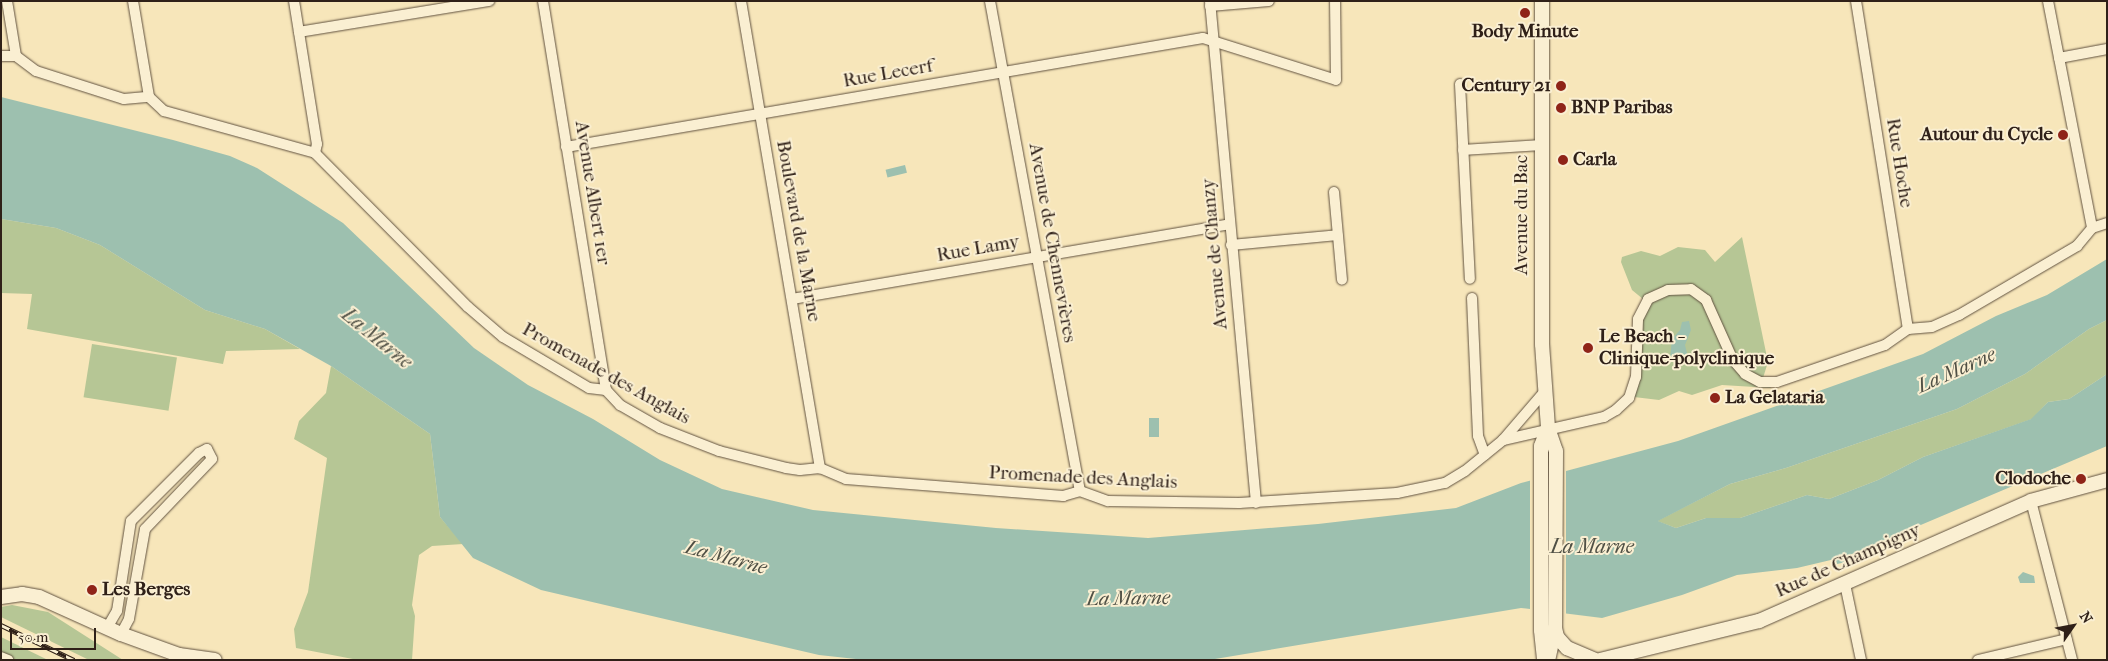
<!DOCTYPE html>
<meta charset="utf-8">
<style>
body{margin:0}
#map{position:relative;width:2108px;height:661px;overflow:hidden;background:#f7e6ba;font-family:"IM FELL French Canon",serif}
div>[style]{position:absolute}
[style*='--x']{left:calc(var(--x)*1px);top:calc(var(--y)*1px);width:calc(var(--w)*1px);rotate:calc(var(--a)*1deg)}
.green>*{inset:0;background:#b6c695;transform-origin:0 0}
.water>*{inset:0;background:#9dc0af;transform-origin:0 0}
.pier>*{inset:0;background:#f7e6ba;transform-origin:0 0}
.roads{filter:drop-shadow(0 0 1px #615240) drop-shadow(0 0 1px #615240)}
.street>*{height:10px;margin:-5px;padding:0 5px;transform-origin:5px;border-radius:5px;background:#faefd2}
.secondary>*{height:14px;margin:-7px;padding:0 7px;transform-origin:7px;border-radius:7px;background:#faefd2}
.rail>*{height:5px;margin-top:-2.5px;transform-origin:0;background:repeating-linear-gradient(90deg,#faefd2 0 9px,#2f2018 0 18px);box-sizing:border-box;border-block:1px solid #2f2018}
.dots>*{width:14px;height:14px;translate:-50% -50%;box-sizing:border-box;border:2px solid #faefd2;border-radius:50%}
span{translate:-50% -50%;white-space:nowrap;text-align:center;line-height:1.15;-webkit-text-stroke:4px #faefd2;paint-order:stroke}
.poi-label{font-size:19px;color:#2f2018;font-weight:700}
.right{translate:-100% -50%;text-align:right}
.left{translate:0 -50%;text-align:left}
.street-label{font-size:19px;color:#2f2018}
.water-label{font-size:20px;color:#505045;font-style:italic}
.frame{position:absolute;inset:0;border:2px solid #2f2018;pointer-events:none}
.north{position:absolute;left:2048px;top:601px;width:50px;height:50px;-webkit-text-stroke:4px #faefd2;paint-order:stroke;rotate:57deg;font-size:14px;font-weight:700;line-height:20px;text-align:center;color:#2f2018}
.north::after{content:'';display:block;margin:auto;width:18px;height:22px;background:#2f2018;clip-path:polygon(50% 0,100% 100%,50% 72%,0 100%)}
.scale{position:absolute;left:10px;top:628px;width:86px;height:22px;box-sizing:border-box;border:2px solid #2f2018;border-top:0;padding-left:6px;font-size:15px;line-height:18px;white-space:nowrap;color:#2f2018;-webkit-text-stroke:4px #faefd2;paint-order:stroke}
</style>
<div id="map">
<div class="green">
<div style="clip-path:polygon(1px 219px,56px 228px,100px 245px,205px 310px,265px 329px,300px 349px,226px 351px,223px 364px,27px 329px,32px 294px,1px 293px)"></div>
<div style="clip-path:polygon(1742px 237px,1768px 362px,1763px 378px,1771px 388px,1722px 385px,1692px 395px,1679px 391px,1659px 400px,1634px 397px,1641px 320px,1649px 304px,1632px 290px,1621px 262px,1622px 257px,1641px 251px,1660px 256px,1678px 247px,1705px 250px,1715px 262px)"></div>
<div style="clip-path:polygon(2107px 320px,2107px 374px,2069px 399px,2048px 402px,2032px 419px,1923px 457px,1878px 480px,1829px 499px,1807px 495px,1740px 518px,1706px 518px,1676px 528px,1657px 521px,1730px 484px,1786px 468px,1957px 409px,2025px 374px,2089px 329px)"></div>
<div style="left:92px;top:344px;width:86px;height:54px;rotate:9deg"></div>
<div style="clip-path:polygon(331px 366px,430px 434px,440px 517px,463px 544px,432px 546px,419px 555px,412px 605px,415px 616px,412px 660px,358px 660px,296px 648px,294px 629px,308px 592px,327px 458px,294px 439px,299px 421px,326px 393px)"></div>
<div style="clip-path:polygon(12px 605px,48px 612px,123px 660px,89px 660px,1px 617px,1px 607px)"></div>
<div style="clip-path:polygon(1px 637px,48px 660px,1px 660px)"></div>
</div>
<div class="water">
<div style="clip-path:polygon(1px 97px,173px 140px,230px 156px,257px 168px,343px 223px,474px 348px,528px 385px,593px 419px,660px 460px,722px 489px,813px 510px,996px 528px,1148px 538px,1318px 524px,1456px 508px,1521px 483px,1678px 441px,1923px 354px,1996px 316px,2047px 295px,2107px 259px,2107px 320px,2089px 329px,2025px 374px,1957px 409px,1786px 468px,1730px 484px,1658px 521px,1676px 528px,1706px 518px,1740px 518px,1807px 495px,1829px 499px,1878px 480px,1923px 457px,2031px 419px,2048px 402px,2069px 399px,2107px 374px,2107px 446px,1850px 555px,1851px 561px,1837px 564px,1835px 559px,1797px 568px,1737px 575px,1682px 595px,1602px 618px,1521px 608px,1209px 660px,865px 660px,819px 655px,541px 590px,473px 558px,440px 517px,430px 434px,331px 366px,265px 329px,205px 310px,100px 245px,56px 228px,1px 219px)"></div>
<div style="left:905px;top:165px;width:8px;height:20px;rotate:76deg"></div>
<div style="clip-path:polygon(1689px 321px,1691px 330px,1685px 345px,1688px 357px,1675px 363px,1670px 359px,1672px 339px,1680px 330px,1682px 322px)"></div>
<div style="left:1149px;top:418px;width:10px;height:19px"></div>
<div style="clip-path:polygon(2023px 572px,2034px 576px,2035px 583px,2020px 583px,2018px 577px)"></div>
</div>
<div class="pier">
<div style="left:1566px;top:471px;width:145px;height:36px;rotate:90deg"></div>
</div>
<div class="roads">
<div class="street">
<div style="--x:7;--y:1;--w:56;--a:80.7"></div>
<div style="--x:133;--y:1;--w:97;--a:80.5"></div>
<div style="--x:294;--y:1;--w:145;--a:80.9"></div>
<div style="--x:317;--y:144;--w:9;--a:103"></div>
<div style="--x:543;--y:1;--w:394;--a:80.8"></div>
<div style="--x:741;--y:1;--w:474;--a:80.4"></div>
<div style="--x:990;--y:1;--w:498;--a:79.6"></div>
<div style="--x:1210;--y:1;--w:504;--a:84.76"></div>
<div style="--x:1856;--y:1;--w:332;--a:81"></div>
<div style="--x:2048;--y:1;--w:231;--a:79"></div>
<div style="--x:1210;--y:6;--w:59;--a:-4.8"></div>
<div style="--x:299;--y:32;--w:193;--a:-9.3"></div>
<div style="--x:1;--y:56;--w:15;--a:0"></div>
<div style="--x:16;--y:56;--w:25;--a:37"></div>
<div style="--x:36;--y:71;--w:92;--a:17.7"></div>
<div style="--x:124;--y:99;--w:25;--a:-5"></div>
<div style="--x:149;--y:97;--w:21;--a:43"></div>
<div style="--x:164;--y:111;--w:157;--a:15.5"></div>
<div style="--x:315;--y:153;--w:217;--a:45.2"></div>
<div style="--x:468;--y:307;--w:46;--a:40.6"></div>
<div style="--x:503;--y:337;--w:100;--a:30.7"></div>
<div style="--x:589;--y:388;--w:17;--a:7"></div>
<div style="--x:606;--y:390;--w:21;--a:47"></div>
<div style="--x:620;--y:405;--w:46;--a:29.9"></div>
<div style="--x:660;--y:428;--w:63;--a:21.3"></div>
<div style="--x:719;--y:451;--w:69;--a:14.2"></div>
<div style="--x:786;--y:468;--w:14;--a:8"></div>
<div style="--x:800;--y:470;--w:20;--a:-6"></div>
<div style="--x:820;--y:468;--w:28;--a:23"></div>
<div style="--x:846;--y:479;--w:218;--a:4.5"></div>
<div style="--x:1063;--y:496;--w:18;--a:-16"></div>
<div style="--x:1080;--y:491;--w:30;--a:20"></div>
<div style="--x:1108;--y:501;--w:131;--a:0.9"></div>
<div style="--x:1239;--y:503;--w:158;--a:-3.6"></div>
<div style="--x:1397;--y:493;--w:49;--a:-11.8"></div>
<div style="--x:1445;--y:483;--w:23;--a:-31"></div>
<div style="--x:1465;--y:471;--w:49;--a:-39.2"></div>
<div style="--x:1503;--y:440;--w:65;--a:-49.4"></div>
<div style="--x:2059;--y:58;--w:49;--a:-10.6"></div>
<div style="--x:1460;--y:84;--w:195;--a:87.1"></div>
<div style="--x:566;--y:147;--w:646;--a:-9.71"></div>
<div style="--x:1203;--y:38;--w:139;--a:17.5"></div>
<div style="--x:1336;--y:80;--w:79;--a:-90.7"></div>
<div style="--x:1463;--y:150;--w:78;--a:-3.7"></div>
<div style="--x:1334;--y:192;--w:88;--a:84.8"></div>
<div style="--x:1231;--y:245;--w:107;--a:-5.3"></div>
<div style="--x:1472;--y:298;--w:138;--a:87.5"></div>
<div style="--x:1478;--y:436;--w:20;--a:70"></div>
<div style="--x:792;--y:299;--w:443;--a:-9.7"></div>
<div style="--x:1503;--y:440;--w:104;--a:-12.8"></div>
<div style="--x:1604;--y:417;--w:14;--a:-30"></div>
<div style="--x:1616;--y:410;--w:18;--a:-43"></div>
<div style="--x:1629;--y:398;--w:22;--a:-72"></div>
<div style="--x:1636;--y:377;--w:58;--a:-88"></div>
<div style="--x:1638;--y:319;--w:22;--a:-63"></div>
<div style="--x:1648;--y:299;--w:22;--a:-24"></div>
<div style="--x:1668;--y:290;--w:23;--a:-2"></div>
<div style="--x:1691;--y:289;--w:19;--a:36"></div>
<div style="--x:1706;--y:300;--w:66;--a:65.8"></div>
<div style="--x:1733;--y:360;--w:18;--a:49"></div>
<div style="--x:1745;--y:374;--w:17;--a:28"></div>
<div style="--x:1760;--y:382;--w:17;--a:0"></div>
<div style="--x:1777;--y:382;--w:114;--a:-18.9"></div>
<div style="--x:1885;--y:345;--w:28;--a:-35"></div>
<div style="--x:1908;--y:329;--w:24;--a:-5"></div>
<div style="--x:1932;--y:327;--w:30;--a:-24"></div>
<div style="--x:1959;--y:315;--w:137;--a:-30.3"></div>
<div style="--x:2077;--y:246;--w:23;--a:-50"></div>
<div style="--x:2092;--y:228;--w:16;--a:-18"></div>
<div style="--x:2031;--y:501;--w:164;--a:75.5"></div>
<div style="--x:1845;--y:584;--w:78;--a:78.1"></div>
<div style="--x:107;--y:628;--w:20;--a:-60"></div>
<div style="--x:117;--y:611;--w:91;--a:-81.2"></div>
<div style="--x:131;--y:521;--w:96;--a:-45"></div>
<div style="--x:199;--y:453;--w:9;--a:-27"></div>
<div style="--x:207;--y:449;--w:11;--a:63"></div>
<div style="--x:212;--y:459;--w:97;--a:133.7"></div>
<div style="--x:145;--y:529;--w:91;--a:100.1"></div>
<div style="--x:129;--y:619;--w:17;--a:118"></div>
<div style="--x:1;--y:657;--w:8;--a:23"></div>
<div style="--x:1978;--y:660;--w:91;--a:-13.3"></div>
</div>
<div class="secondary">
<div style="--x:1542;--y:1;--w:343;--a:90"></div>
<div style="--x:1542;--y:344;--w:84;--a:85.9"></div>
<div style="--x:1548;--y:428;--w:24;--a:71"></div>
<div style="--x:1556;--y:451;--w:177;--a:90.3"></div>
<div style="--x:1555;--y:628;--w:33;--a:102"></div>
<div style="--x:1;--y:597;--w:21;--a:-8"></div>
<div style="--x:22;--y:594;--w:17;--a:10"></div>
<div style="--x:39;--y:597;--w:90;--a:24.3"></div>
<div style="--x:121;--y:634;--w:62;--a:19.9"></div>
<div style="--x:179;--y:655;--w:36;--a:8"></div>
<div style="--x:1555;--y:628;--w:9;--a:77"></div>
<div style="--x:1557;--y:637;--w:15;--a:48"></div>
<div style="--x:1567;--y:648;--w:30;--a:23"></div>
<div style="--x:1544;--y:659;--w:29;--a:-96"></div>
<div style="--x:1541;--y:630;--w:184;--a:-90"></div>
<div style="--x:1541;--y:446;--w:19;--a:-69"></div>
<div style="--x:1600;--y:660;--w:164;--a:-13.8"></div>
<div style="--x:1759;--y:621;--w:297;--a:-23.8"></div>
<div style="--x:2031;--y:501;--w:79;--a:-15.4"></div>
</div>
</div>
<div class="rail">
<div style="--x:1;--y:625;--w:81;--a:25.6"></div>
</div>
<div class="dots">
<div style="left:1525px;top:13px;background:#8f2418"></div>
<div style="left:1561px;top:86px;background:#8f2418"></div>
<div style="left:1561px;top:108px;background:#8f2418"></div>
<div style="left:2063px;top:135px;background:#8f2418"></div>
<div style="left:1563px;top:160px;background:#8f2418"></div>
<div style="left:1588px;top:348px;background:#8f2418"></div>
<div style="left:1715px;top:398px;background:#8f2418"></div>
<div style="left:2081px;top:479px;background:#8f2418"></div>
<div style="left:92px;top:590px;background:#8f2418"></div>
</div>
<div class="poi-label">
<span style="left:1525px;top:32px">Body Minute</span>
<span class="right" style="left:1551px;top:86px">Century 21</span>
<span class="left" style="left:1571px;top:108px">BNP Paribas</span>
<span class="right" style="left:2053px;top:135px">Autour du Cycle</span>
<span class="left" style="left:1573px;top:160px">Carla</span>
<span class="left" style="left:1599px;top:348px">Le Beach -<br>Clinique-polyclinique</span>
<span class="left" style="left:1725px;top:398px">La Gelataria</span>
<span class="right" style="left:2071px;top:479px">Clodoche</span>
<span class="left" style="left:102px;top:590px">Les Berges</span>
</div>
<div class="street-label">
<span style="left:888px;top:74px;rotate:-10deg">Rue Lecerf</span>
<span style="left:1899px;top:163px;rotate:81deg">Rue Hoche</span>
<span style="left:592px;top:193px;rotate:81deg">Avenue Albert 1er</span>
<span style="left:1522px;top:215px;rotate:-90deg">Avenue du Bac</span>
<span style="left:798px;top:231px;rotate:80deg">Boulevard de la Marne</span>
<span style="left:1052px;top:243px;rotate:80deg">Avenue de Chennevières</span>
<span style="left:978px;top:249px;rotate:-10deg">Rue Lamy</span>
<span style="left:1215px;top:254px;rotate:-95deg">Avenue de Chanzy</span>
<span style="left:606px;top:374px;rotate:29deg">Promenade des Anglais</span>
<span style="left:1083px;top:478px;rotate:3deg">Promenade des Anglais</span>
<span style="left:1848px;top:561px;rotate:-24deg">Rue de Champigny</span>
</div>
<div class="water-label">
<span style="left:377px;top:338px;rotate:39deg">La Marne</span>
<span style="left:1956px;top:370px;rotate:-24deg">La Marne</span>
<span style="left:1592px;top:546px">La Marne</span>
<span style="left:726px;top:557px;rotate:15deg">La Marne</span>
<span style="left:1128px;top:598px;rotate:-1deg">La Marne</span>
</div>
<div class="frame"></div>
<div class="north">N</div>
<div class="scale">50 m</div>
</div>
